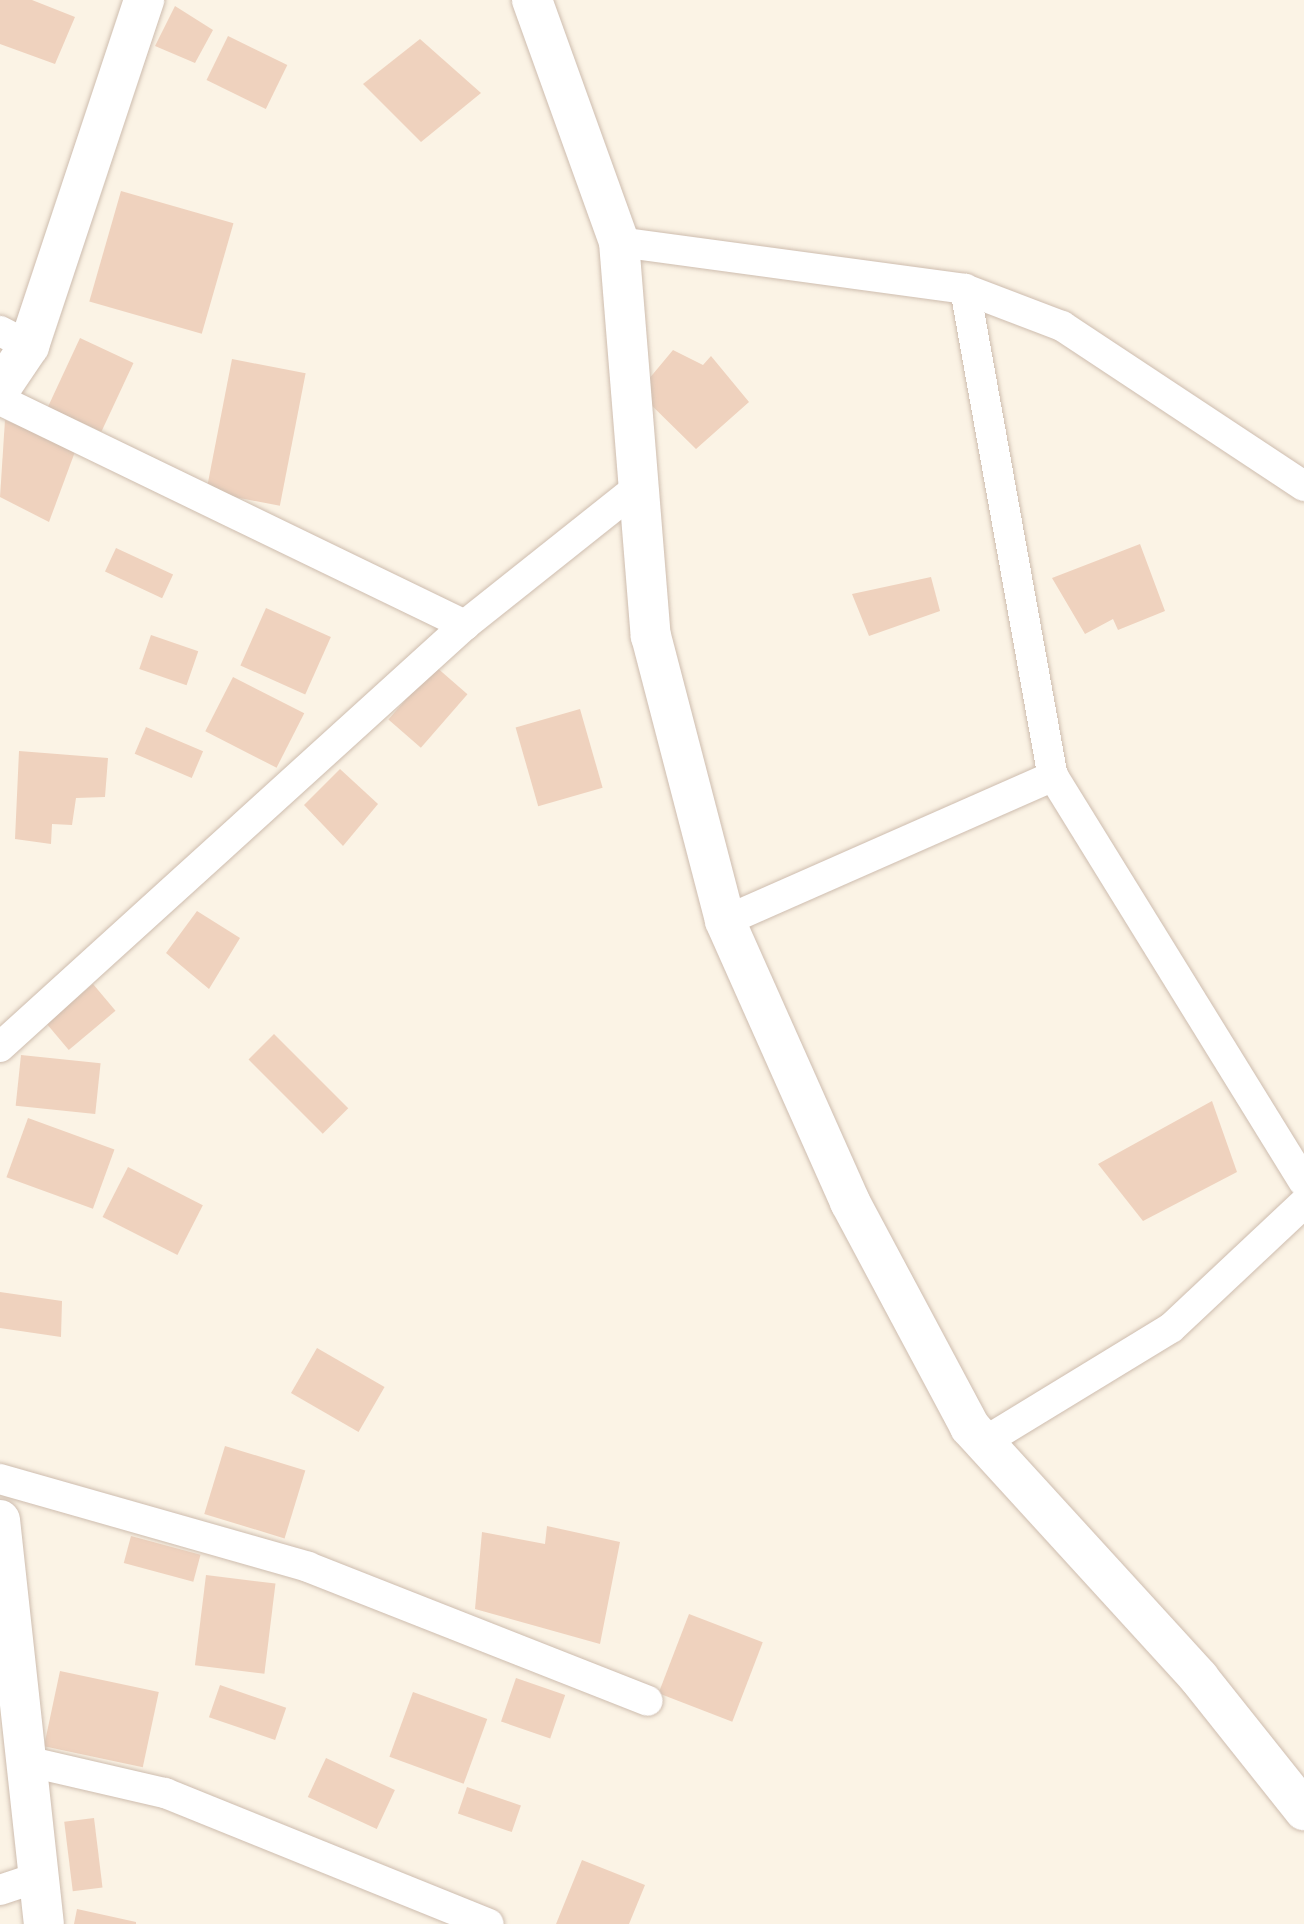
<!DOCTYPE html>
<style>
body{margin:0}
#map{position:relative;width:1304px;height:1924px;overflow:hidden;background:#fbf3e5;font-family:"Noto Sans",sans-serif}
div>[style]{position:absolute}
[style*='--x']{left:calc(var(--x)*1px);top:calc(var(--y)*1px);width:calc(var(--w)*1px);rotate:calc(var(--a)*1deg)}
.building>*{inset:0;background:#efd2be;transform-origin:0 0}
.roads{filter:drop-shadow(0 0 2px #cebdaf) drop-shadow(0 0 2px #cebdaf)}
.minor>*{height:30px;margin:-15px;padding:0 15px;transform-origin:15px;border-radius:15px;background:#fff}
.tertiary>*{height:40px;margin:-20px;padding:0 20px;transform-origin:20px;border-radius:20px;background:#fff}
span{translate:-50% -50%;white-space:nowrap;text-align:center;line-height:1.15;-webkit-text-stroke:8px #fef7eb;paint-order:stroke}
</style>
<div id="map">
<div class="building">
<div style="clip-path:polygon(0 0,32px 0,75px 17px,55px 64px,0 44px)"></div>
<div style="clip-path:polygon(175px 6px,213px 30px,195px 63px,155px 46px)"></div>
<div style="left:228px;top:36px;width:66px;height:49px;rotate:26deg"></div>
<div style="clip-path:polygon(420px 39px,481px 93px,421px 142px,363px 84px)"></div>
<div style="left:121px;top:191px;width:117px;height:115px;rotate:16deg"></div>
<div style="left:80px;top:338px;width:59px;height:76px;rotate:25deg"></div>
<div style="clip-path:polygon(673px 350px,703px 365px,711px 356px,749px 402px,696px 449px,638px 392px)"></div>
<div style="left:232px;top:359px;width:75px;height:135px;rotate:11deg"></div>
<div style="clip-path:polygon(5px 420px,76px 449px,49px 522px,0 497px)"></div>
<div style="clip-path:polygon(1140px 544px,1165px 611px,1118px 630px,1113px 619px,1085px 634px,1052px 578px)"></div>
<div style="left:116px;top:548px;width:63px;height:26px;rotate:25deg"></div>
<div style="clip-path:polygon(931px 577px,940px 611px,869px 636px,852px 594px)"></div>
<div style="left:266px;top:608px;width:71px;height:63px;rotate:24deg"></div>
<div style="left:151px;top:635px;width:50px;height:36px;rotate:19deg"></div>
<div style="left:435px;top:666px;width:43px;height:71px;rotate:41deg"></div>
<div style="left:233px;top:677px;width:80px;height:61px;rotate:27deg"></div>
<div style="left:580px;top:709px;width:82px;height:67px;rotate:74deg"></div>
<div style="left:146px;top:727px;width:62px;height:29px;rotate:23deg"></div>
<div style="clip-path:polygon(19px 751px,108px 758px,105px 797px,76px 798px,72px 825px,52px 824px,51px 844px,15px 839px)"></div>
<div style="clip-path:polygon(340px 769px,378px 804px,343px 846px,304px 805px)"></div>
<div style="clip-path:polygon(197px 911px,240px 938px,209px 989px,166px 953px)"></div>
<div style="left:93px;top:984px;width:35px;height:61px;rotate:50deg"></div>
<div style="left:274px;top:1034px;width:105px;height:36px;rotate:45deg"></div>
<div style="left:21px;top:1055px;width:80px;height:51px;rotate:6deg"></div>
<div style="clip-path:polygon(1212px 1101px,1237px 1172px,1143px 1221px,1098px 1164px)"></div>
<div style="left:28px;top:1118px;width:92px;height:63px;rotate:20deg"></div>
<div style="left:128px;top:1167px;width:84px;height:56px;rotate:27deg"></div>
<div style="clip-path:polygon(0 1292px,62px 1301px,61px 1337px,0 1328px)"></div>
<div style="left:317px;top:1348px;width:78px;height:52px;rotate:30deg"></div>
<div style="left:225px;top:1446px;width:84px;height:71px;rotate:17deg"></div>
<div style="clip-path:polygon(547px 1526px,620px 1542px,600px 1644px,475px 1609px,482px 1532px,545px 1544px)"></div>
<div style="left:131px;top:1536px;width:72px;height:28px;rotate:15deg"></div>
<div style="left:206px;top:1575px;width:70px;height:91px;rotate:7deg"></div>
<div style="left:689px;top:1614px;width:79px;height:85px;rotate:21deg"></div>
<div style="left:60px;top:1671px;width:101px;height:77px;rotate:12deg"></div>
<div style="left:516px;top:1678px;width:52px;height:46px;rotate:19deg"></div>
<div style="left:220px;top:1685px;width:70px;height:34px;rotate:19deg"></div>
<div style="left:413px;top:1692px;width:79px;height:69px;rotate:20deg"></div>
<div style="left:326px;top:1758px;width:76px;height:43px;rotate:25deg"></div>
<div style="left:467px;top:1787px;width:57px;height:28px;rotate:19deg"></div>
<div style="left:94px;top:1818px;width:70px;height:30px;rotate:83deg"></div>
<div style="clip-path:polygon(582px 1860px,645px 1885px,629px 1924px,556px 1924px)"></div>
<div style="clip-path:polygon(77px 1909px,136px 1922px,136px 1924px,74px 1924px)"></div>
</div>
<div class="roads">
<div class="minor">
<div style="--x:619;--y:242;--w:349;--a:7.7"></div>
<div style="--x:965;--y:289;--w:104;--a:20.9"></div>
<div style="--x:1062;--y:326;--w:290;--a:33.5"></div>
<div style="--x:965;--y:289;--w:495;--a:79.8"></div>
<div style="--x:1053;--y:776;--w:477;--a:58.3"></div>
<div style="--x:0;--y:331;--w:33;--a:27"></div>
<div style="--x:0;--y:400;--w:517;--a:25.82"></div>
<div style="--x:725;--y:921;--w:359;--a:-23.8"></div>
<div style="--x:0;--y:1047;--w:628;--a:-42.22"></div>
<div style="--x:465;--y:625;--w:223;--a:-38.5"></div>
<div style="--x:984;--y:1442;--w:219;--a:-31.4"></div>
<div style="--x:1171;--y:1328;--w:183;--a:-43.2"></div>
<div style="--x:0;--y:1479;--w:320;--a:15.9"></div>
<div style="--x:308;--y:1567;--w:365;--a:21.5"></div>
<div style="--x:26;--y:1761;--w:143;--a:13"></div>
<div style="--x:165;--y:1793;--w:349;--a:22"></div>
<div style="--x:0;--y:1890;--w:41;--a:-18.4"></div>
</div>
<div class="tertiary">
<div style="--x:532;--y:0;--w:257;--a:70.2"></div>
<div style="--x:619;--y:242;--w:395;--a:85.4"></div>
<div style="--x:651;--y:636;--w:294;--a:75.4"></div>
<div style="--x:725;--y:921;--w:308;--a:66"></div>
<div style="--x:850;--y:1202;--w:255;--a:61.9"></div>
<div style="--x:970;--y:1427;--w:340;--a:47.6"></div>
<div style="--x:1199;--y:1678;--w:169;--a:51.5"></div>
<div style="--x:0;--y:389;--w:52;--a:-56"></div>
<div style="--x:29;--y:346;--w:365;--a:-71.6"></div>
<div style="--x:0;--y:1520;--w:406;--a:83.8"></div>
</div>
</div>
</div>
